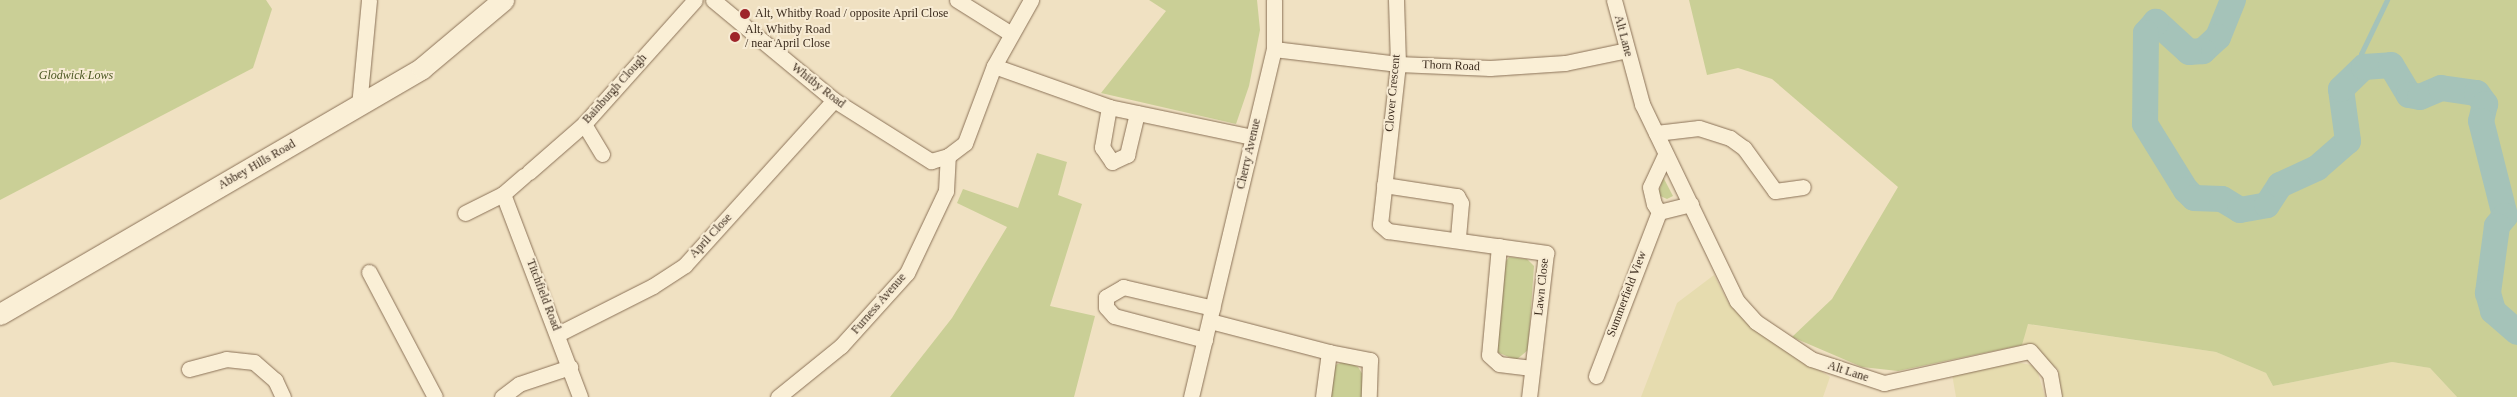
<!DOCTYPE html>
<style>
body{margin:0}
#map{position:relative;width:2517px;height:397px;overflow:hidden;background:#f0e1c2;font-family:Georgia,serif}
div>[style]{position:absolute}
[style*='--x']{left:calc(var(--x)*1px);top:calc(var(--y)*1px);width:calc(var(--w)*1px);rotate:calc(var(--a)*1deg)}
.farmland>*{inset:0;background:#e6dcaf}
.green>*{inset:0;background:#cacf96}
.stream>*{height:4.5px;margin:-2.25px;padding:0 2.25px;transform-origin:2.25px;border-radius:2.25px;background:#a5c3b9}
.river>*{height:26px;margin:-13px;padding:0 13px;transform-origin:13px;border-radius:13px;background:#a5c3b9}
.roads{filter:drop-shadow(0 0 1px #8b7258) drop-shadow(0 0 1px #8b7258)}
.street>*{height:15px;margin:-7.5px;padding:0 7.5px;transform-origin:7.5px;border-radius:7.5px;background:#faefd6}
.secondary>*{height:21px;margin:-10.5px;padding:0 10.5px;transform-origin:10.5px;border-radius:10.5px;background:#faefd6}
.dots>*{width:14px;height:14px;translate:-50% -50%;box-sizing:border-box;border:2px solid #f7ebd3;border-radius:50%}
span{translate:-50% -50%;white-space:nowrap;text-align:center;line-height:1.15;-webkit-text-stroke:4px #f7ebd3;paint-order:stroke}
.poi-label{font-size:12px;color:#3b2b1d}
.left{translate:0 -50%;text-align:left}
.street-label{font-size:12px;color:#3b2b1d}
.park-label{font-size:12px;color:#4c5823;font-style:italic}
</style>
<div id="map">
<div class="farmland">
<div style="clip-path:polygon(1714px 275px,1728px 302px,1750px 325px,1830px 377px,1823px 397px,1641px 397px,1677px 303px)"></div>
<div style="clip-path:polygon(2027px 324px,2216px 352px,2266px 373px,2273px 386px,2392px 362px,2430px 368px,2457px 397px,2062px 397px,2058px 369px,2022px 345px)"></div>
<div style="clip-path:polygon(2010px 361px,2036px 366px,2045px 397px,1956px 397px,1952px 374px)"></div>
</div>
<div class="green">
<div style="clip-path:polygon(0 0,266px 0,272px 9px,253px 68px,0 200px)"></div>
<div style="clip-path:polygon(1149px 0,1257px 0,1260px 30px,1249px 86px,1236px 124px,1101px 93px,1166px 11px)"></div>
<div style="clip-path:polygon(1689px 0,2517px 0,2517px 397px,2457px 397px,2430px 368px,2392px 362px,2273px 386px,2266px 373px,2216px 352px,2028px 324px,2022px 345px,1898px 371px,1862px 367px,1792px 337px,1832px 299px,1898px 187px,1772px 79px,1738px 68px,1707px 75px)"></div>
<div style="clip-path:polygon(1037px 153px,1067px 162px,1058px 195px,1082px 204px,1050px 306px,1095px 316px,1074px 397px,890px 397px,952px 318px,1007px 227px,957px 203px,963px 189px,1018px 208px)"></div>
<div style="clip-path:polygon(1663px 177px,1673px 196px,1667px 199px,1658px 195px)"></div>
<div style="clip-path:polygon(1509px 257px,1527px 259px,1534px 266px,1528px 350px,1516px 360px,1497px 352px,1494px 340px,1503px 265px)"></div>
<div style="clip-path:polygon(1345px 361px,1358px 367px,1363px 375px,1362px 397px,1329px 397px,1333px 366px)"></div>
</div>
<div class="stream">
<div style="--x:2364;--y:67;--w:13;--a:-103"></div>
<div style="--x:2361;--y:54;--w:60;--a:-64.3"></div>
</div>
<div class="river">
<div style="--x:2233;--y:0;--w:40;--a:112"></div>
<div style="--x:2218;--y:37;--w:21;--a:137"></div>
<div style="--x:2203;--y:51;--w:14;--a:176"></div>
<div style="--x:2189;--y:52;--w:45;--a:-137.7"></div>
<div style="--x:2156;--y:22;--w:15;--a:132"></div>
<div style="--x:2146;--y:33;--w:91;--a:90.6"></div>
<div style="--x:2145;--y:124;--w:78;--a:58.2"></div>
<div style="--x:2186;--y:190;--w:11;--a:45"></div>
<div style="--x:2194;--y:198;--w:28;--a:2"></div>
<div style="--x:2222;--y:199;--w:21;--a:31"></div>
<div style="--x:2240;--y:210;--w:27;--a:-10"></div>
<div style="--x:2267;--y:205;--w:24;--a:-57"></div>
<div style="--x:2280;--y:185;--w:41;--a:-24.7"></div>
<div style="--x:2317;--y:168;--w:41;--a:-41.1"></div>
<div style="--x:2348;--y:141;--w:52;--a:-97.7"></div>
<div style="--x:2341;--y:89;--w:32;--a:-44"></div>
<div style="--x:2364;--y:67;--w:27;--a:-4"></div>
<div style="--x:2391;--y:65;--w:35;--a:59"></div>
<div style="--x:2409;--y:95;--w:11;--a:10"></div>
<div style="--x:2420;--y:97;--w:23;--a:-23"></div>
<div style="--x:2441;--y:88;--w:36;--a:8"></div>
<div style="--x:2477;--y:93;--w:14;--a:54"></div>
<div style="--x:2485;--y:104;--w:17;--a:103"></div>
<div style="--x:2481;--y:121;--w:98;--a:75.8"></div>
<div style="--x:2505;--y:216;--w:13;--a:129"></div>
<div style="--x:2497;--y:226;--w:68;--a:97.7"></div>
<div style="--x:2488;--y:293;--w:19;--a:74"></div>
<div style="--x:2493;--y:311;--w:32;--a:41"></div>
</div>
<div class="roads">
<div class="street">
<div style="--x:713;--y:0;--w:157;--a:39.6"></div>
<div style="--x:834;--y:100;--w:115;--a:32.2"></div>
<div style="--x:931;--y:161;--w:18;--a:-16"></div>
<div style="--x:948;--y:156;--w:21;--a:-37"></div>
<div style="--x:965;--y:143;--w:82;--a:-69.4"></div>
<div style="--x:994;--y:66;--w:76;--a:-60.7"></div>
<div style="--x:957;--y:0;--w:62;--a:31.9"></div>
<div style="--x:1396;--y:0;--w:64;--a:88.2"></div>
<div style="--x:1398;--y:64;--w:161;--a:96.4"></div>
<div style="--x:1380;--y:224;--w:11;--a:41"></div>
<div style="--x:1388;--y:231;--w:160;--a:7.9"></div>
<div style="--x:1546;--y:253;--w:145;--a:96.7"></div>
<div style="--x:1614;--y:0;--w:108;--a:74.9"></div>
<div style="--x:1642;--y:104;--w:219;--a:64.3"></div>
<div style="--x:1737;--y:301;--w:28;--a:48"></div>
<div style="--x:1756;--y:322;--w:66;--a:33.9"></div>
<div style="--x:1811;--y:359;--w:77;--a:18.2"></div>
<div style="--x:1884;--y:383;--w:149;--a:-12.4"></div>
<div style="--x:2030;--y:351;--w:30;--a:49"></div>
<div style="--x:2050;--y:374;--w:23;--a:80"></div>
<div style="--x:1274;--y:49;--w:125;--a:6.9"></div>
<div style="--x:1398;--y:64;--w:92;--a:2.5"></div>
<div style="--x:1490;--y:68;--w:75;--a:-3.8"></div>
<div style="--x:1565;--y:63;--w:63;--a:-11.8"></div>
<div style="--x:994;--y:66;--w:122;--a:19.6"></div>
<div style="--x:1109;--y:107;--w:147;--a:11.8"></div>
<div style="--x:359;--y:106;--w:106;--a:-84.6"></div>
<div style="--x:1109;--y:107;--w:41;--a:99.9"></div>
<div style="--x:1102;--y:147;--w:18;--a:56"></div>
<div style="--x:1112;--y:162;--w:17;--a:-25"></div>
<div style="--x:1127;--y:155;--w:43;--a:-76.6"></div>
<div style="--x:584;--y:124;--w:35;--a:59"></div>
<div style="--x:1656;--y:133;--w:43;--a:-6.6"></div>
<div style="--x:1699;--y:128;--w:33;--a:18"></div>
<div style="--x:1730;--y:138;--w:17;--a:36"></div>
<div style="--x:1744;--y:148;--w:53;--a:54.2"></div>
<div style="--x:1775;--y:191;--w:28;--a:-8"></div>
<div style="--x:1665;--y:155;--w:35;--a:115"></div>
<div style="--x:1650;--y:187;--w:17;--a:77"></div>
<div style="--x:1654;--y:204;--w:9;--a:58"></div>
<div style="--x:1659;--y:212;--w:33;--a:-14"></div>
<div style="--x:529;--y:172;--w:73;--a:-41.1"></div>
<div style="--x:584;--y:124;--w:166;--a:-48.2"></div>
<div style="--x:1384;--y:185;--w:74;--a:8.6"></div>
<div style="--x:1457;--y:196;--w:8;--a:60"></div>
<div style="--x:1461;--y:203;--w:37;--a:95"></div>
<div style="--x:503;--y:194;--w:217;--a:69.2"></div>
<div style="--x:465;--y:213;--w:42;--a:-26.6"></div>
<div style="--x:503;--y:194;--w:28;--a:-41"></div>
<div style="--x:1499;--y:246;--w:109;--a:95.2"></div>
<div style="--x:1489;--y:355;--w:13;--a:42"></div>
<div style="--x:1499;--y:364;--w:33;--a:7"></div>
<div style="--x:369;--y:272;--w:141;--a:62.2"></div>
<div style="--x:1210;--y:321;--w:123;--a:14.6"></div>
<div style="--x:1329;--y:352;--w:45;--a:97.6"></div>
<div style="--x:558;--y:334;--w:106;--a:-26.8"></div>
<div style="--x:653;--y:286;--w:38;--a:-33"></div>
<div style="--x:685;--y:265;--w:222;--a:-47.9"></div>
<div style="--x:1205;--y:340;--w:94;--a:-165.2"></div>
<div style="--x:1114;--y:316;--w:12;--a:-132"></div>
<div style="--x:1106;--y:307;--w:10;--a:-90"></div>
<div style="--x:1106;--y:297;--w:20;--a:-30"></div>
<div style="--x:1123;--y:287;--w:92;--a:13.1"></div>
<div style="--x:1329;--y:352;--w:42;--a:11"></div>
<div style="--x:1370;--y:360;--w:37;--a:92"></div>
<div style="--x:189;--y:369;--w:38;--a:-15"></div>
<div style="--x:226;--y:359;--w:28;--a:6"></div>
<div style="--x:254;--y:362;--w:28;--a:41"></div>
<div style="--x:275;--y:380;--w:19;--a:65"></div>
<div style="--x:1596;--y:376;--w:176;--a:-69"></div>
<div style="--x:502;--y:397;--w:21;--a:-37"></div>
<div style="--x:519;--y:384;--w:54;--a:-18.4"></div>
<div style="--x:778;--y:397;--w:81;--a:-39"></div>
<div style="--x:841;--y:346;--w:98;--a:-47.9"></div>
<div style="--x:907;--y:273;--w:91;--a:-64.6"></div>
<div style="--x:946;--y:191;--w:35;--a:-87"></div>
<div style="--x:1191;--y:397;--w:358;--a:-76.6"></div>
<div style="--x:1274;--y:49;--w:49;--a:-90"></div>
</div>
<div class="secondary">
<div style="--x:0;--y:314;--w:488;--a:-30.2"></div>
<div style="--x:422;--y:68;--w:106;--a:-40"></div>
</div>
</div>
<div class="dots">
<div style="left:745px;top:14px;background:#9e252a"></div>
<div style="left:735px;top:37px;background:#9e252a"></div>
</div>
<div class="poi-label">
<span class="left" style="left:755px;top:14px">Alt, Whitby Road / opposite April Close</span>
<span class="left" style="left:745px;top:37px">Alt, Whitby Road<br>/ near April Close</span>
</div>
<div class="street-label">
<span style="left:1623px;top:36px;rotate:75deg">Alt Lane</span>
<span style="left:1451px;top:66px;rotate:2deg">Thorn Road</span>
<span style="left:818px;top:86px;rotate:38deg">Whitby Road</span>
<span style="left:615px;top:89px;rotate:-48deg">Bainburgh Clough</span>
<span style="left:1393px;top:93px;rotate:-85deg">Clover Crescent</span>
<span style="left:1249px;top:154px;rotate:-77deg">Cherry Avenue</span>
<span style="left:257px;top:165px;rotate:-30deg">Abbey Hills Road</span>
<span style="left:711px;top:236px;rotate:-47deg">April Close</span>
<span style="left:1542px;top:287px;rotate:-84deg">Lawn Close</span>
<span style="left:1627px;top:294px;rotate:-69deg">Summerfield View</span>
<span style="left:543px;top:295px;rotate:69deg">Titchfield Road</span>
<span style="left:879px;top:304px;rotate:-49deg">Furness Avenue</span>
<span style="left:1848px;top:372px;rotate:18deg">Alt Lane</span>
</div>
<div class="park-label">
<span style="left:76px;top:76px">Glodwick Lows</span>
</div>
</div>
